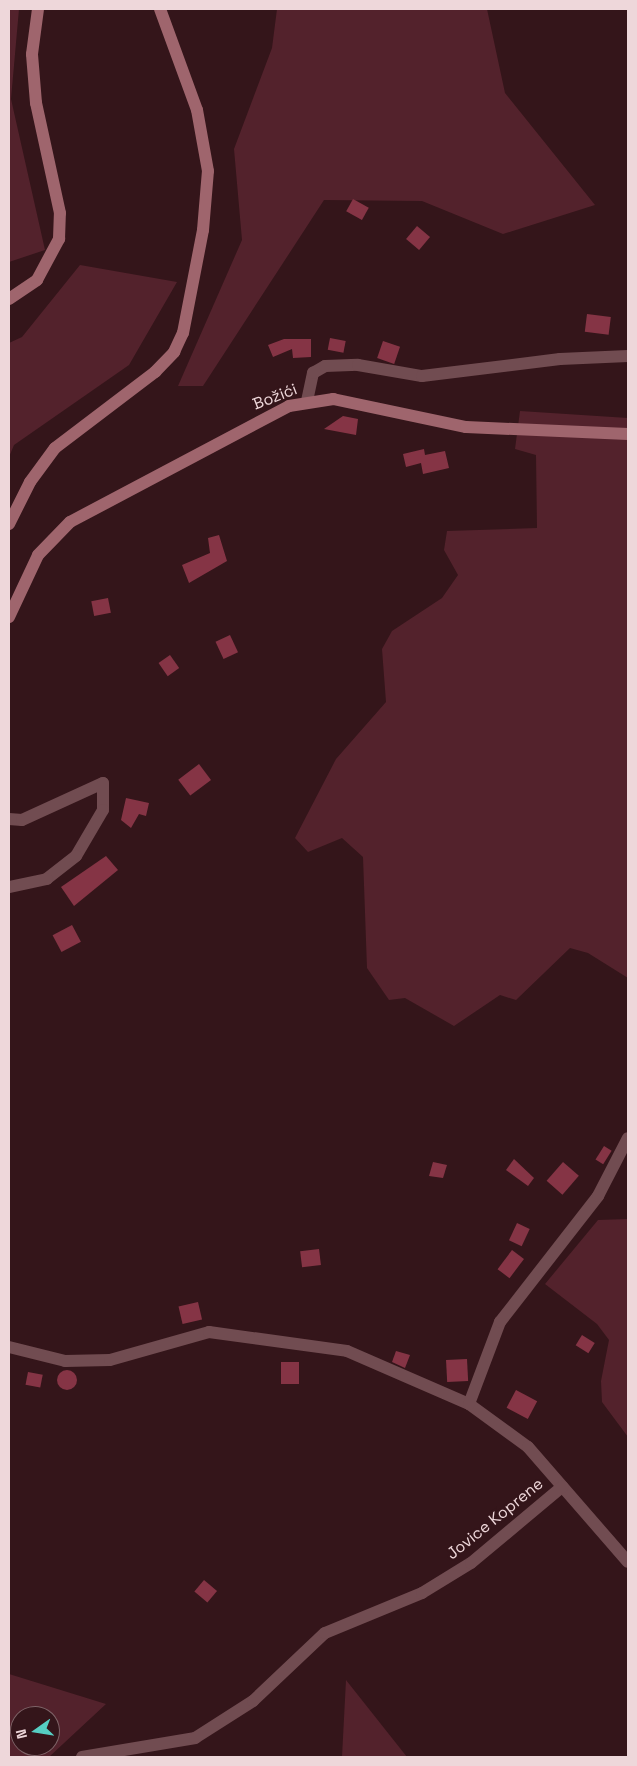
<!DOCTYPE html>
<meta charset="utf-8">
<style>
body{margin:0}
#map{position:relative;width:637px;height:1766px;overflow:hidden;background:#34151a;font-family:"Space Grotesk",sans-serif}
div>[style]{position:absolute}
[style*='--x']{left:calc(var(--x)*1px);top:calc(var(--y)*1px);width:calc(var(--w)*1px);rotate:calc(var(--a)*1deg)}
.green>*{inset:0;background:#53222c}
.building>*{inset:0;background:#853445;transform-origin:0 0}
.round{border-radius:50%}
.street>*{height:12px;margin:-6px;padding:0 6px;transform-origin:6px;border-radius:6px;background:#714c51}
.secondary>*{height:12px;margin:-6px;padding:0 6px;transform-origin:6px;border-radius:6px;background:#9f656d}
span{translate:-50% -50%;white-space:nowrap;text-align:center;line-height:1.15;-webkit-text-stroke:4px #34151a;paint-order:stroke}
.street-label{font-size:16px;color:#eed7da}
.frame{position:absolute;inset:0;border:10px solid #eed7da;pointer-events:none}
.north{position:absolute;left:10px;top:1706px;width:50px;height:50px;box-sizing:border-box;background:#34151a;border:1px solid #7e6367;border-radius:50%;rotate:257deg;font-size:14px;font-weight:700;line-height:20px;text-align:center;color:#eed7da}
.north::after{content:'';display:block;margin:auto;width:18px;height:22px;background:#56cec3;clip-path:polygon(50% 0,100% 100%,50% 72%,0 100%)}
</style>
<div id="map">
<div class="green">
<div style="clip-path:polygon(9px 9px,19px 9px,11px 99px,45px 250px,9px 262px)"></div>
<div style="clip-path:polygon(277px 9px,487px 9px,505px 93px,595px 205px,503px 234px,422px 201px,324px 200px,203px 386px,178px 386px,242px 240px,234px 149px,272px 48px)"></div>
<div style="clip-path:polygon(80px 265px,177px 282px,129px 365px,14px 445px,9px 457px,9px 343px,22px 337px)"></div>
<div style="clip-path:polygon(520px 411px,628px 418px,628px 978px,588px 953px,570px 948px,516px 1000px,500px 995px,454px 1026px,405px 998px,389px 1000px,367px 968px,363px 857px,342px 838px,308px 852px,295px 838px,336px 759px,386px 702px,382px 649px,392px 631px,442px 598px,458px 575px,444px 550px,447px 531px,537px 528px,536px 455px,515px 449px)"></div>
<div style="clip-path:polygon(628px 1219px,628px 1437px,602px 1402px,601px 1381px,609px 1340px,597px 1324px,545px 1284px,598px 1220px)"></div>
<div style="clip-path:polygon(evenodd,9px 1674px,106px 1704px,49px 1757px,9px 1757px,9px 1674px,20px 1716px,50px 1716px,50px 1746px,20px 1746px,20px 1716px)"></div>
<div style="clip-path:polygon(346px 1680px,407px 1757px,342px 1757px)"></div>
</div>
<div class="building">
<div style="left:353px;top:199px;width:18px;height:14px;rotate:29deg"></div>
<div style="left:417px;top:226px;width:17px;height:17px;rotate:40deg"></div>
<div style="left:587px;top:314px;width:24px;height:18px;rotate:7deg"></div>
<div style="left:330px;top:338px;width:16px;height:12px;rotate:11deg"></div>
<div style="clip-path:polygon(284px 339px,311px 339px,311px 357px,293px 358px,292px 349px,273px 357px,268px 345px)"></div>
<div style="left:383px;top:341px;width:18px;height:18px;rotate:19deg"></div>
<div style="clip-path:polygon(343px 416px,358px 419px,356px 435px,324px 429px)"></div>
<div style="clip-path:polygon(424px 449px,425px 455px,445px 451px,449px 468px,423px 474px,421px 463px,406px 467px,403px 454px)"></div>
<div style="clip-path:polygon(219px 535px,227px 561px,189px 583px,182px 565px,210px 553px,208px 538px)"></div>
<div style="left:108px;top:598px;width:15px;height:17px;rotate:79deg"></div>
<div style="left:230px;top:635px;width:19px;height:16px;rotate:65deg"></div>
<div style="left:170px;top:655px;width:16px;height:14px;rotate:55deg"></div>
<div style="left:199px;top:764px;width:20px;height:26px;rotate:53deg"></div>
<div style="clip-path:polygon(126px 798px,149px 803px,146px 816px,139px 814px,131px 828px,121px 820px)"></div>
<div style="clip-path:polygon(106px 856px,118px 870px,74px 906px,61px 887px)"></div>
<div style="left:72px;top:925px;width:19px;height:22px;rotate:62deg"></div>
<div style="left:604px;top:1146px;width:9px;height:16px;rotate:32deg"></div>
<div style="clip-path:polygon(514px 1159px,534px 1178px,528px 1186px,506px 1170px)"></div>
<div style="clip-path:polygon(433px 1162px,447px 1165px,443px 1178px,429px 1176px)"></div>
<div style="left:563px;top:1162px;width:21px;height:25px;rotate:41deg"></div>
<div style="left:517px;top:1223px;width:14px;height:19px;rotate:25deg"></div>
<div style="left:319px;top:1249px;width:16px;height:19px;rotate:83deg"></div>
<div style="left:512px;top:1250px;width:15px;height:24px;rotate:37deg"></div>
<div style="left:198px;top:1302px;width:18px;height:20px;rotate:77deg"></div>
<div style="left:582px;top:1335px;width:15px;height:12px;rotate:32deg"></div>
<div style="clip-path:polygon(396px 1351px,410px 1355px,405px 1368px,392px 1362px)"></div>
<div style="left:467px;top:1359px;width:22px;height:21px;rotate:87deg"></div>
<div style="left:281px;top:1362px;width:18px;height:22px"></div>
<div class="round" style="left:57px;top:1370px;width:20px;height:20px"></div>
<div style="left:28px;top:1372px;width:15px;height:13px;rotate:11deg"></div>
<div style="left:516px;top:1390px;width:24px;height:20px;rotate:28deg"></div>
<div style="left:204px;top:1580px;width:17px;height:15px;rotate:40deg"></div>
</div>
<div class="street">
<div style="--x:307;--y:401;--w:29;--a:-78"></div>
<div style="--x:313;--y:373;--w:14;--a:-30"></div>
<div style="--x:325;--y:366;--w:33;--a:-2"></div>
<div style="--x:358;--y:365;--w:65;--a:9.8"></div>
<div style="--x:422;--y:376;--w:139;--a:-7"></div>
<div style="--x:560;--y:359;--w:68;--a:-2.5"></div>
<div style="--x:9;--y:819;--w:13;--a:4"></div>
<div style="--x:22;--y:820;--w:89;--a:-24.6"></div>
<div style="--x:103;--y:783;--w:27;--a:90"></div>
<div style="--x:103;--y:810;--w:53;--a:120.4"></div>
<div style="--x:76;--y:856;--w:37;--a:142"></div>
<div style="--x:47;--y:879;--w:39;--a:168"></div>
<div style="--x:9;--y:1347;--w:58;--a:14"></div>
<div style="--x:65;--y:1361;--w:45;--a:-1.3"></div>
<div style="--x:110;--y:1360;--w:103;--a:-15.8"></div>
<div style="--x:209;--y:1332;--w:139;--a:7.8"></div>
<div style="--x:347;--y:1351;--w:133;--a:23.5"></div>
<div style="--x:469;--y:1404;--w:73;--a:36.1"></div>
<div style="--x:528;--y:1447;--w:152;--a:49"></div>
<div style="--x:469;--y:1404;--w:88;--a:-69.3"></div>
<div style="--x:500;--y:1322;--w:160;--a:-52.1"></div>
<div style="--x:598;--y:1196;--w:65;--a:-62.7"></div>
<div style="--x:82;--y:1757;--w:115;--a:-9.5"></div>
<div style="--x:195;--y:1738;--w:69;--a:-32.5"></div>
<div style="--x:253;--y:1701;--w:99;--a:-43.4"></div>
<div style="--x:325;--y:1633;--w:105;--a:-22.4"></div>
<div style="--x:422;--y:1593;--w:57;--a:-31.5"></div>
<div style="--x:471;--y:1563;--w:119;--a:-39.9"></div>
</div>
<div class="secondary">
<div style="--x:9;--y:299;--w:34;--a:-34"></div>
<div style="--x:37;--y:280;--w:47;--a:-61.8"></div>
<div style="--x:59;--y:239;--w:26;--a:-88"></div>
<div style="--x:60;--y:213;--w:113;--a:-102.3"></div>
<div style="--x:36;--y:103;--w:49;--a:-94.7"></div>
<div style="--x:32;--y:54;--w:45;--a:-82.4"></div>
<div style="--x:9;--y:524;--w:47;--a:-63.4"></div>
<div style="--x:30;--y:482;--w:42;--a:-53.7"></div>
<div style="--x:55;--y:448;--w:126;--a:-37.2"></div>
<div style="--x:155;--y:372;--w:28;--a:-46"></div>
<div style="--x:174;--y:352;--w:21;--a:-65"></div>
<div style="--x:183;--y:333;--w:105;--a:-79"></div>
<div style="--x:203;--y:230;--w:59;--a:-85.2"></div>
<div style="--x:208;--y:171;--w:62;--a:-100.2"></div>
<div style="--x:197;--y:110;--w:108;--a:-110.1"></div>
<div style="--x:9;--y:617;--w:68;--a:-64.9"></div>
<div style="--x:38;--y:555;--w:46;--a:-45.9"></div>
<div style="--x:70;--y:522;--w:248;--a:-27.9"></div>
<div style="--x:289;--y:406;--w:45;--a:-9"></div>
<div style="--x:333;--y:399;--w:136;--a:11.9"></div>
<div style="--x:466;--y:427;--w:162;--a:2.5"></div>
</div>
<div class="street-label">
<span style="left:275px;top:397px;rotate:-21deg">Božići</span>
<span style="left:495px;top:1519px;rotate:-39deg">Jovice Koprene</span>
</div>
<div class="frame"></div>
<div class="north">N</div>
</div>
